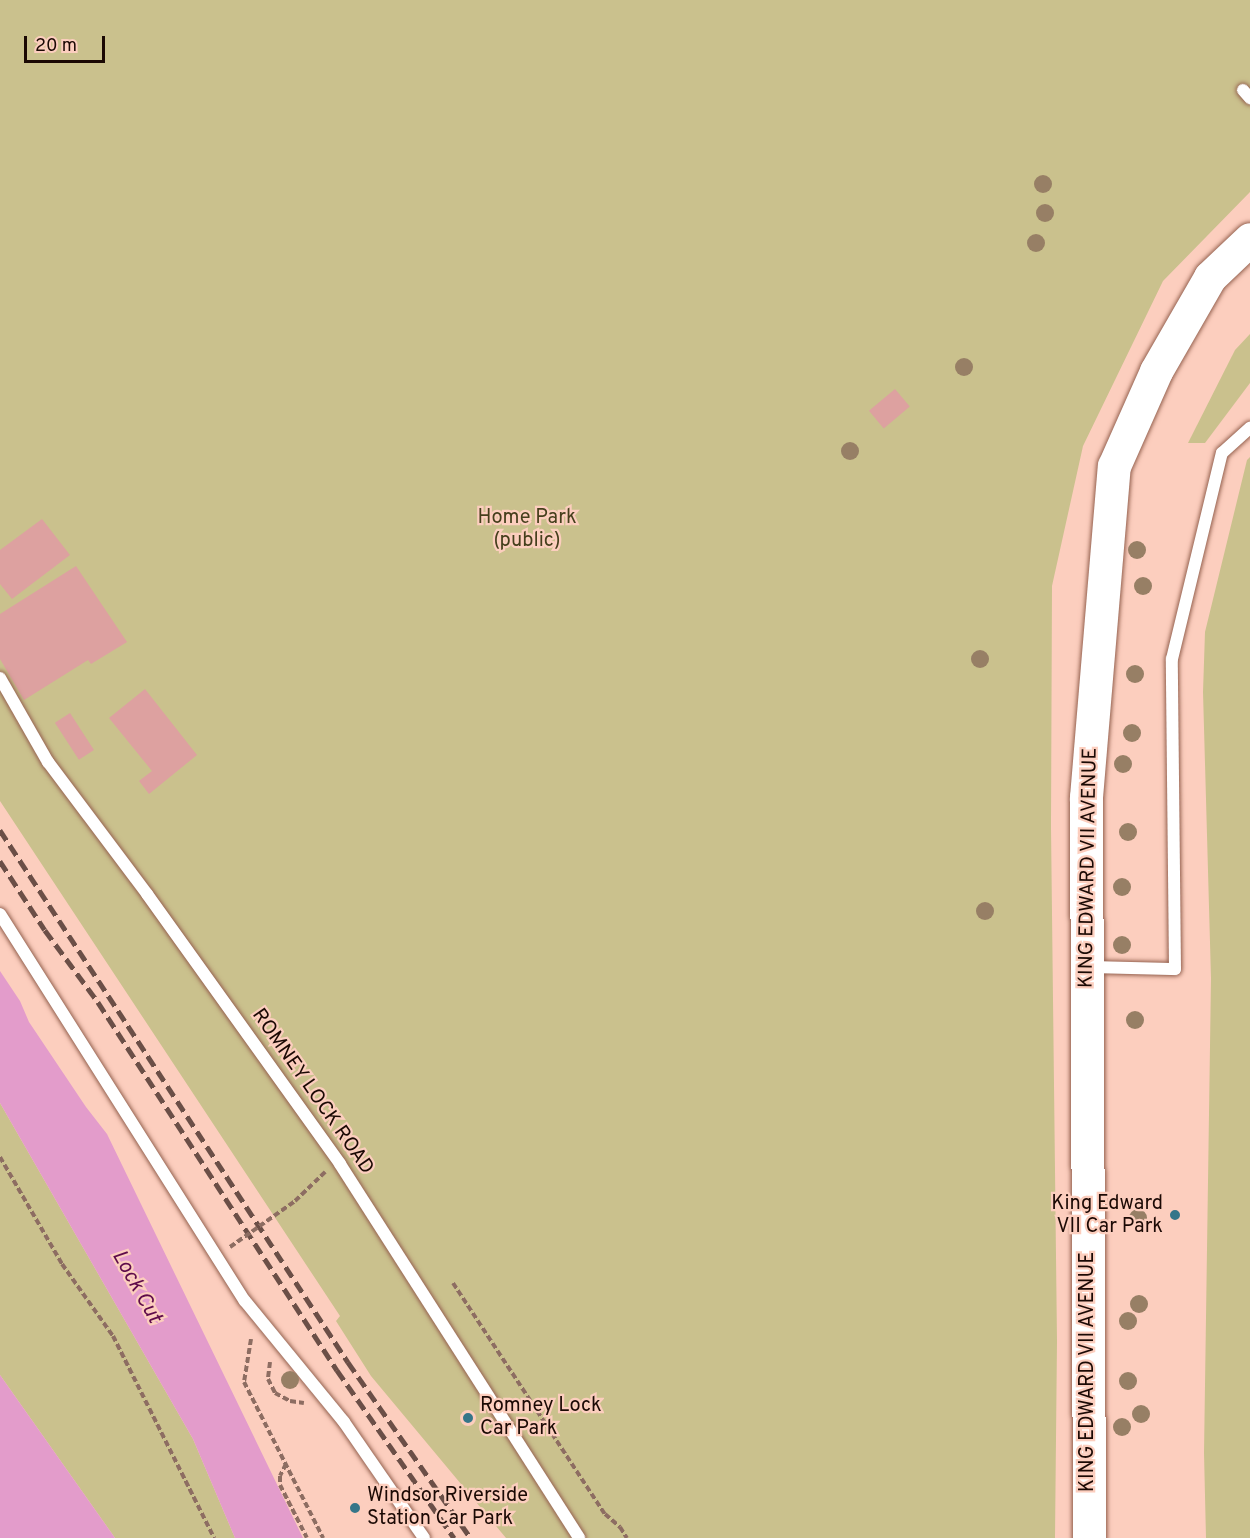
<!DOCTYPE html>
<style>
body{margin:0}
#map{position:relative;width:1250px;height:1538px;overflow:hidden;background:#fccebe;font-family:Overpass,sans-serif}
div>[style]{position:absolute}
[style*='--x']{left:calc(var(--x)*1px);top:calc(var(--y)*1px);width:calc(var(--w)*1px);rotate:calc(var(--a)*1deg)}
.green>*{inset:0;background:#cac18d}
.water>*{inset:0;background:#e39ccb}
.building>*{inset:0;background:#dda1a0;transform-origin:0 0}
.path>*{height:4px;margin-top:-2px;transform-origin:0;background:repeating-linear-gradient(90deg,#8d6d62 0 6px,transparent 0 9px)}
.roads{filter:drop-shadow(0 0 2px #956250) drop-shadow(0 0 2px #956250)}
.lane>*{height:12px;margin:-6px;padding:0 6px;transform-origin:6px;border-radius:6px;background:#fff}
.secondary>*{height:33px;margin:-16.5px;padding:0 16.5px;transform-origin:16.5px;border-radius:16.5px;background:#fff}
.rail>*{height:4.5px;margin-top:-2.25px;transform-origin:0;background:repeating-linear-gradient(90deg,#6b4f47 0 12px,transparent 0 18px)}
.path-bridge>*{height:4px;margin-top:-2px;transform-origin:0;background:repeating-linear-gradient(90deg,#8d6d62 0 6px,transparent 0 9px)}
.trees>*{width:18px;height:18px;margin:-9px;border-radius:50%;background:#977f65}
.dots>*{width:16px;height:16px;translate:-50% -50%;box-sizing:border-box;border:3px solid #fccebe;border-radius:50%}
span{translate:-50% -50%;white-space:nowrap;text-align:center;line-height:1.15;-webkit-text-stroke:4.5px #fccebe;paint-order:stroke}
.park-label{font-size:20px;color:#453f1c}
.street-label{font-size:20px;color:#1b0904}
.poi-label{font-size:20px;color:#1b0904}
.right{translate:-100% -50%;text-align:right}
.left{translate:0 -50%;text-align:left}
.water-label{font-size:21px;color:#5f0b4b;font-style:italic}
.scale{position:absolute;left:24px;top:36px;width:81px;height:27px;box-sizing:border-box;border:3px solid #1b0904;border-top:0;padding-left:8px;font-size:18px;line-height:21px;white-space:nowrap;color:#1b0904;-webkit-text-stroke:4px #fccebe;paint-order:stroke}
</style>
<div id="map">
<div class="green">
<div style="clip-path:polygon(0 0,1250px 0,1250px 192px,1163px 281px,1083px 446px,1052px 586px,1051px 827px,1057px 1341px,1055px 1538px,506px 1538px,371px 1376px,336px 1321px,340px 1316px,0 801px)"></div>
<div style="clip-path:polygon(1250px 334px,1250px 383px,1205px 443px,1188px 443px,1235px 350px)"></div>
<div style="clip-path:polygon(1250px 457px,1250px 1538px,1206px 1538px,1204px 1453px,1211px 978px,1203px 692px,1205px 632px,1247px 460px)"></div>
<div style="clip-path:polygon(0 1103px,193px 1439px,235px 1538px,115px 1538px,0 1375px)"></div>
</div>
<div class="water">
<div style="clip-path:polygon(0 971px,20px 1001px,29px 1022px,86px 1107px,107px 1134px,303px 1538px,235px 1538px,193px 1439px,0 1103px)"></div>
<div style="clip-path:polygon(0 1375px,115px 1538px,0 1538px)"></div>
</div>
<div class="building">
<div style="left:895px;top:389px;width:23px;height:34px;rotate:50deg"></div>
<div style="clip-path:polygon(42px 519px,70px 555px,12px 599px,0 584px,0 550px)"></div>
<div style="clip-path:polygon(76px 566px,127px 642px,91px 664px,88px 660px,24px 700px,0 659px,0 614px)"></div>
<div style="clip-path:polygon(145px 689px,197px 755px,149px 794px,139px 781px,152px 771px,109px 718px)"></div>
<div style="left:70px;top:713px;width:44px;height:18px;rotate:57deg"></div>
</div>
<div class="path">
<div style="--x:0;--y:1157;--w:124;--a:59.9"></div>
<div style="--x:62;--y:1264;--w:88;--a:54.7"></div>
<div style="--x:113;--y:1336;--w:226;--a:63.4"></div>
<div style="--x:295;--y:1201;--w:42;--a:-44"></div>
<div style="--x:453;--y:1283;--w:277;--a:56.7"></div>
<div style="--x:605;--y:1514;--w:20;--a:41"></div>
<div style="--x:620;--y:1527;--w:13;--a:58"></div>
<div style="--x:251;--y:1339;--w:44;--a:99.2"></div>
<div style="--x:244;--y:1382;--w:175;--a:63.1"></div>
<div style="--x:270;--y:1362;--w:17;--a:97"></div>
<div style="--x:268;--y:1379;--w:16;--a:63"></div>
<div style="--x:275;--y:1393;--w:17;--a:28"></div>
<div style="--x:290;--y:1401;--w:14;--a:8"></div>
<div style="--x:286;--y:1464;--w:13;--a:117"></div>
<div style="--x:280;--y:1476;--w:9;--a:90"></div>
<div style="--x:280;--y:1485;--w:59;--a:63"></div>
</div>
<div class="roads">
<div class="lane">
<div style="--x:1243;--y:90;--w:11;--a:49"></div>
<div style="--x:0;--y:678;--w:97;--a:60.3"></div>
<div style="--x:48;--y:762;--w:165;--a:53.1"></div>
<div style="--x:147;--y:894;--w:332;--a:54.4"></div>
<div style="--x:340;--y:1164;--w:444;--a:57.4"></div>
<div style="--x:0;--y:914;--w:458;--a:57.7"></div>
<div style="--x:245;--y:1301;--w:156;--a:50.7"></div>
<div style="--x:344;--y:1422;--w:141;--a:55.4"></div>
<div style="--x:1087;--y:967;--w:88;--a:1.3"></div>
<div style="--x:1175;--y:969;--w:310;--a:-90.6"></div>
<div style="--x:1172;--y:659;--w:212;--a:-76.4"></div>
<div style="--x:1222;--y:453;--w:38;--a:-42"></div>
</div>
<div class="secondary">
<div style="--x:1089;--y:1538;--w:741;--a:-90.23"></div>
<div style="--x:1086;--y:797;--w:332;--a:-85.2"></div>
<div style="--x:1114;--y:466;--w:104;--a:-66.1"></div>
<div style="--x:1156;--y:371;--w:108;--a:-60.1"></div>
<div style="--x:1210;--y:277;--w:55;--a:-43.5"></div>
</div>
</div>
<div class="rail">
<div style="--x:0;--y:830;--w:636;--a:56.81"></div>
<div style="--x:348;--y:1362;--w:215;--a:55.1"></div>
<div style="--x:0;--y:861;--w:82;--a:56.9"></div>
<div style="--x:45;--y:930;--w:89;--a:53.6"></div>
<div style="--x:98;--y:1002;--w:439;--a:57"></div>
<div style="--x:337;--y:1370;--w:205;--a:55.1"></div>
</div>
<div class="path-bridge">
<div style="--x:230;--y:1247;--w:80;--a:-35.3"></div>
</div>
<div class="trees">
<div style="left:1043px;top:184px"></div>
<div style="left:1045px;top:213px"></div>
<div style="left:1036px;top:243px"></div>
<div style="left:964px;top:367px"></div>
<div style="left:850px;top:451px"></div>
<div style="left:1137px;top:550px"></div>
<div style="left:1143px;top:586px"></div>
<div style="left:980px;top:659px"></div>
<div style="left:1135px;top:674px"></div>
<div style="left:1132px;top:733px"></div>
<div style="left:1123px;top:764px"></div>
<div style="left:1128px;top:832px"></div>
<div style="left:1122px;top:887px"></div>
<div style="left:985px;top:911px"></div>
<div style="left:1122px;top:945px"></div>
<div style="left:1135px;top:1020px"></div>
<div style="left:1138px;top:1218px"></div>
<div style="left:1139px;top:1304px"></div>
<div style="left:1128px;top:1321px"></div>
<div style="left:290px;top:1380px"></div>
<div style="left:1128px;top:1381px"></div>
<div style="left:1141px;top:1414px"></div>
<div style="left:1122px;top:1427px"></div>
</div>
<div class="dots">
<div style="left:1175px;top:1215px;background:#357689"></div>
<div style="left:468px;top:1418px;background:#357689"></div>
<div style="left:355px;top:1508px;background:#357689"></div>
</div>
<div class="park-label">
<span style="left:527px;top:530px">Home Park<br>(public)</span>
</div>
<div class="street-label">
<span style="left:1089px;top:868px;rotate:-89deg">KING EDWARD VII AVENUE</span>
<span style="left:312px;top:1092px;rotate:55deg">ROMNEY LOCK ROAD</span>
<span style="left:1088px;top:1372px;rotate:-90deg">KING EDWARD VII AVENUE</span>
</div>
<div class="poi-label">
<span class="right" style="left:1163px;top:1216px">King Edward<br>VII Car Park</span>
<span class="left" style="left:480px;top:1418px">Romney Lock<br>Car Park</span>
<span class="left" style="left:367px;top:1508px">Windsor Riverside<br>Station Car Park</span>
</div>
<div class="water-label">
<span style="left:136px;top:1287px;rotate:61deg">Lock Cut</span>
</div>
<div class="scale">20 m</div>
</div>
